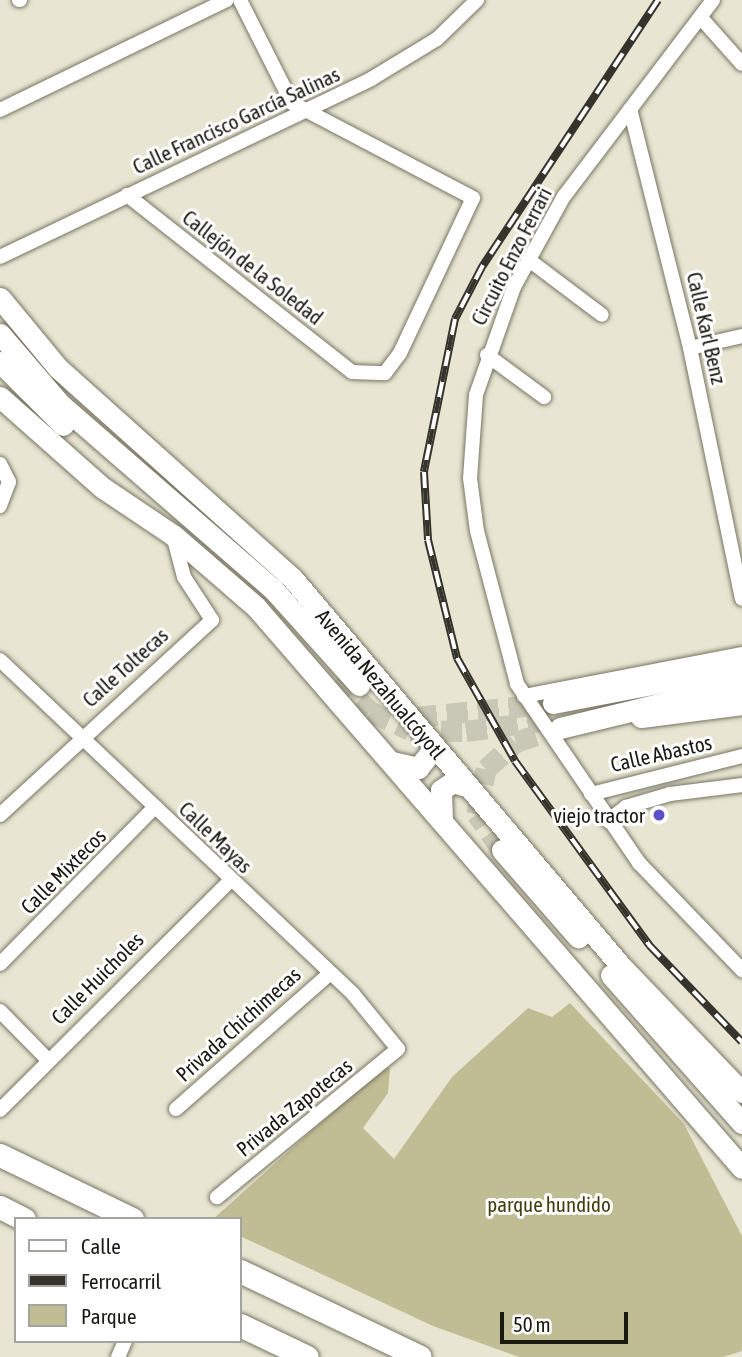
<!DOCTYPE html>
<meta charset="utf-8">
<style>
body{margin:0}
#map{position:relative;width:742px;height:1357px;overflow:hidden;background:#e8e6d2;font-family:"Asap Condensed",sans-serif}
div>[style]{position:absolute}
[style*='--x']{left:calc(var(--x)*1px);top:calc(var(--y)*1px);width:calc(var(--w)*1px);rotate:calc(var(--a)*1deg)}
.green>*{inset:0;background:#c0bc94}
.secondary-tunnel>*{height:21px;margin-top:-10.5px;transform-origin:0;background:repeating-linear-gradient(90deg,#c9c7b5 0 21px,transparent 0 31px)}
.roads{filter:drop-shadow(0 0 2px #777563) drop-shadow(0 0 2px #777563)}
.street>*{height:14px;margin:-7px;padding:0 7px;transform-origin:7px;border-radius:7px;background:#fff}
.secondary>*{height:21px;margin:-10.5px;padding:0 10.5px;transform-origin:10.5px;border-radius:10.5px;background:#fff}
.primary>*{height:23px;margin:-11.5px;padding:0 11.5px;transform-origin:11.5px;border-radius:11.5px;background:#fff}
.rail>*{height:8px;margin-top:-4px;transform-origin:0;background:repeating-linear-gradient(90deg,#fff 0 16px,#35342c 0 32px);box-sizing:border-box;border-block:2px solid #35342c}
.dots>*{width:19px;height:19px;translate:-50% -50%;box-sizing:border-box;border:4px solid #fff;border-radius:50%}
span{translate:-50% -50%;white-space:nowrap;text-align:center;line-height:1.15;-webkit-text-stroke:6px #fff;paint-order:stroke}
.street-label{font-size:21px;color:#191811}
.poi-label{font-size:21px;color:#191811}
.right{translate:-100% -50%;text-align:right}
.park-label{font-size:21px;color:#443e0d}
.legend{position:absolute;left:14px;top:1217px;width:228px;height:126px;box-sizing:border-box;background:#fff;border:2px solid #a3a3a0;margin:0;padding:9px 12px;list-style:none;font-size:21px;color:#191811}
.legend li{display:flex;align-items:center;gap:14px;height:35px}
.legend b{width:35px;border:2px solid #a3a3a0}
.scale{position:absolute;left:500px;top:1312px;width:128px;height:32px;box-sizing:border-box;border:4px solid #191811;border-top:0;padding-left:9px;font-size:21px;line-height:24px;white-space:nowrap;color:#191811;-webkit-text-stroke:5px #fff;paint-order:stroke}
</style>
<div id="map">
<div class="green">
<div style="clip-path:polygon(570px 1003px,684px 1124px,742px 1236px,742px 1351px,723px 1357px,519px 1357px,433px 1326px,240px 1236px,240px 1219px,213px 1219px,383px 1067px,390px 1068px,388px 1093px,363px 1128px,394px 1159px,452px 1077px,528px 1008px,552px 1017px)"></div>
</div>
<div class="secondary-tunnel">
<div style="--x:336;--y:679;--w:47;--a:43.3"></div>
<div style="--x:370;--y:711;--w:44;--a:25.4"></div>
<div style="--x:410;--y:730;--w:56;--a:1"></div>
<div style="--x:466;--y:731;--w:90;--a:-7.7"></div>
<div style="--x:416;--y:717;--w:138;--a:-5.8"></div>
<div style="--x:502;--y:850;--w:44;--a:-124.8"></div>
<div style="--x:477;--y:814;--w:46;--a:-78.7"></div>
<div style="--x:486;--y:769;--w:40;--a:-42"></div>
<div style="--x:516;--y:742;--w:41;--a:-18.4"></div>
</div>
<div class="roads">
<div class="street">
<div style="--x:19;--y:0;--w:1;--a:0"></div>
<div style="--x:713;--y:0;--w:246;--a:127.2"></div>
<div style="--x:564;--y:196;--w:104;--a:118.8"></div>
<div style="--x:514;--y:287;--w:114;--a:109.4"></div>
<div style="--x:476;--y:395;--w:83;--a:94.1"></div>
<div style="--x:470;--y:478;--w:53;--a:82.5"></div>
<div style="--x:477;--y:531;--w:158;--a:75.3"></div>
<div style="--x:517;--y:684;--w:217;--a:55.7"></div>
<div style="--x:639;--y:863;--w:149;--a:46.1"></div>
<div style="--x:702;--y:19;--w:60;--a:48.4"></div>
<div style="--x:630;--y:109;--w:246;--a:75.9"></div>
<div style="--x:690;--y:348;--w:256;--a:78.3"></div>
<div style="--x:0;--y:110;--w:252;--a:-25.9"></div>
<div style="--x:127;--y:195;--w:286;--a:38.2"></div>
<div style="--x:352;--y:372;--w:33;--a:2"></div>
<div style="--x:385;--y:373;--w:25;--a:-53"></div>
<div style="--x:400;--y:353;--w:171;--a:-64.8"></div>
<div style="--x:473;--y:198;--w:204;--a:-152.3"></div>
<div style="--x:292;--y:103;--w:115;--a:-116.8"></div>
<div style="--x:0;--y:257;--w:411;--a:-25.6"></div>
<div style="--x:371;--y:79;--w:77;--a:-31.2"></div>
<div style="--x:437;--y:39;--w:56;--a:-44.3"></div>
<div style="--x:529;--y:260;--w:91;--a:37"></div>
<div style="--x:690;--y:348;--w:53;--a:-13"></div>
<div style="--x:487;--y:355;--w:71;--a:36.4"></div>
<div style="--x:0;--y:464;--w:20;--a:63"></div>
<div style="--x:9;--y:482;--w:26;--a:111"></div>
<div style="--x:0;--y:660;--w:486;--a:43.4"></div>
<div style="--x:353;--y:994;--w:71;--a:50.7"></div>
<div style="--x:398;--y:1049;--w:234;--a:140.7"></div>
<div style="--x:524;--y:696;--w:222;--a:-10.9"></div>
<div style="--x:591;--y:794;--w:156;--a:-14.1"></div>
<div style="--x:0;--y:815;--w:288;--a:-42.6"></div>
<div style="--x:212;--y:620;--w:51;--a:-123.1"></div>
<div style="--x:184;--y:577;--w:43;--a:-104.7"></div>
<div style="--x:608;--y:821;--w:23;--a:-38"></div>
<div style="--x:626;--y:807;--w:46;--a:-16.5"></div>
<div style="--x:670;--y:794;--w:73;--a:-7.1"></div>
<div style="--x:0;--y:964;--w:221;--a:-45.4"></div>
<div style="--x:0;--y:1011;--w:66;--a:45.6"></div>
<div style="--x:176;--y:1109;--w:205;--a:-41.4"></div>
<div style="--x:0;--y:1110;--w:325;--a:-44.9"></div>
<div style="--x:118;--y:1357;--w:17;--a:-66"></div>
</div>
<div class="secondary">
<div style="--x:0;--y:298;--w:91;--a:50.4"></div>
<div style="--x:58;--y:368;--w:316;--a:41.9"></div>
<div style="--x:293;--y:579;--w:506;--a:49.73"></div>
<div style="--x:620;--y:965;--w:176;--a:46.2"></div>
<div style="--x:0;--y:334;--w:92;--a:49.4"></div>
<div style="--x:60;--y:404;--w:282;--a:41"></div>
<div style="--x:273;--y:589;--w:129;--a:48.1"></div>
<div style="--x:0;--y:362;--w:89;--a:45"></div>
<div style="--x:0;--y:397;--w:137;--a:41.5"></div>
<div style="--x:103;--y:488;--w:84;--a:33.9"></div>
<div style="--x:173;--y:535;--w:110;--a:40.9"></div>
<div style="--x:256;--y:607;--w:742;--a:49.1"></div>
<div style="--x:553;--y:703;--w:192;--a:-10.8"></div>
<div style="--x:641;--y:717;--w:102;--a:-7.3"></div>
<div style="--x:560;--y:728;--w:187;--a:-13.6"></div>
<div style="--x:392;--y:762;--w:27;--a:13"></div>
<div style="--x:418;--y:768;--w:27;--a:-51"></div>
<div style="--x:442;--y:820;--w:30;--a:-92"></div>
<div style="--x:441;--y:790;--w:14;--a:-34"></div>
<div style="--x:453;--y:782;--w:17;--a:17"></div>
<div style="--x:502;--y:850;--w:116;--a:48.9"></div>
<div style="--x:611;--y:975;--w:198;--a:48.5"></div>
</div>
<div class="primary">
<div style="--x:0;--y:1155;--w:147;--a:25.9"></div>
<div style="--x:0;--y:1207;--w:27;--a:27"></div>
<div style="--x:240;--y:1271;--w:199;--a:25.5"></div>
<div style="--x:240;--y:1325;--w:74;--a:25.5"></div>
</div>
</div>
<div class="rail">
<div style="--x:658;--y:0;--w:318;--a:123.4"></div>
<div style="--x:483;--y:265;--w:61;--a:117.4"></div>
<div style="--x:455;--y:319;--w:156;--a:101.5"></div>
<div style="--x:424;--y:472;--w:68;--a:86.6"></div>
<div style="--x:428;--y:540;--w:122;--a:76.2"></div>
<div style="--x:457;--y:658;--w:118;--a:60.6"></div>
<div style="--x:515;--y:761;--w:228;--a:53.9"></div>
<div style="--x:649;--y:945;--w:134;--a:46.2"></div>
</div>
<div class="dots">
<div style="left:659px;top:815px;background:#5c50c9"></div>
</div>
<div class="street-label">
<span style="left:236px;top:120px;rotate:-25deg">Calle Francisco García Salinas</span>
<span style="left:511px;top:256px;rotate:-63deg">Circuito Enzo Ferrari</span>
<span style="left:253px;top:267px;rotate:38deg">Callejón de la Soledad</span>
<span style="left:707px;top:328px;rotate:77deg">Calle Karl Benz</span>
<span style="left:125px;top:667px;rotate:-42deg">Calle Toltecas</span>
<span style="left:381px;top:684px;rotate:50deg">Avenida Nezahualcóyotl</span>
<span style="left:661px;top:753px;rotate:-13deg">Calle Abastos</span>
<span style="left:216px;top:837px;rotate:44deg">Calle Mayas</span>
<span style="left:63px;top:871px;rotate:-45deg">Calle Mixtecos</span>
<span style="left:97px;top:978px;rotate:-45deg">Calle Huicholes</span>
<span style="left:238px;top:1024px;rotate:-42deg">Privada Chichimecas</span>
<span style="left:294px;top:1107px;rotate:-39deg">Privada Zapotecas</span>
</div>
<div class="poi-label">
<span class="right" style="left:645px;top:815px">viejo tractor</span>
</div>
<div class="park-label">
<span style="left:549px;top:1204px">parque hundido</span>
</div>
<ul class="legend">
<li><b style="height:9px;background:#fff"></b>Calle</li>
<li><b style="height:9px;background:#35342c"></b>Ferrocarril</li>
<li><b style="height:19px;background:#c0bc94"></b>Parque</li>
</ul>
<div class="scale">50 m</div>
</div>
